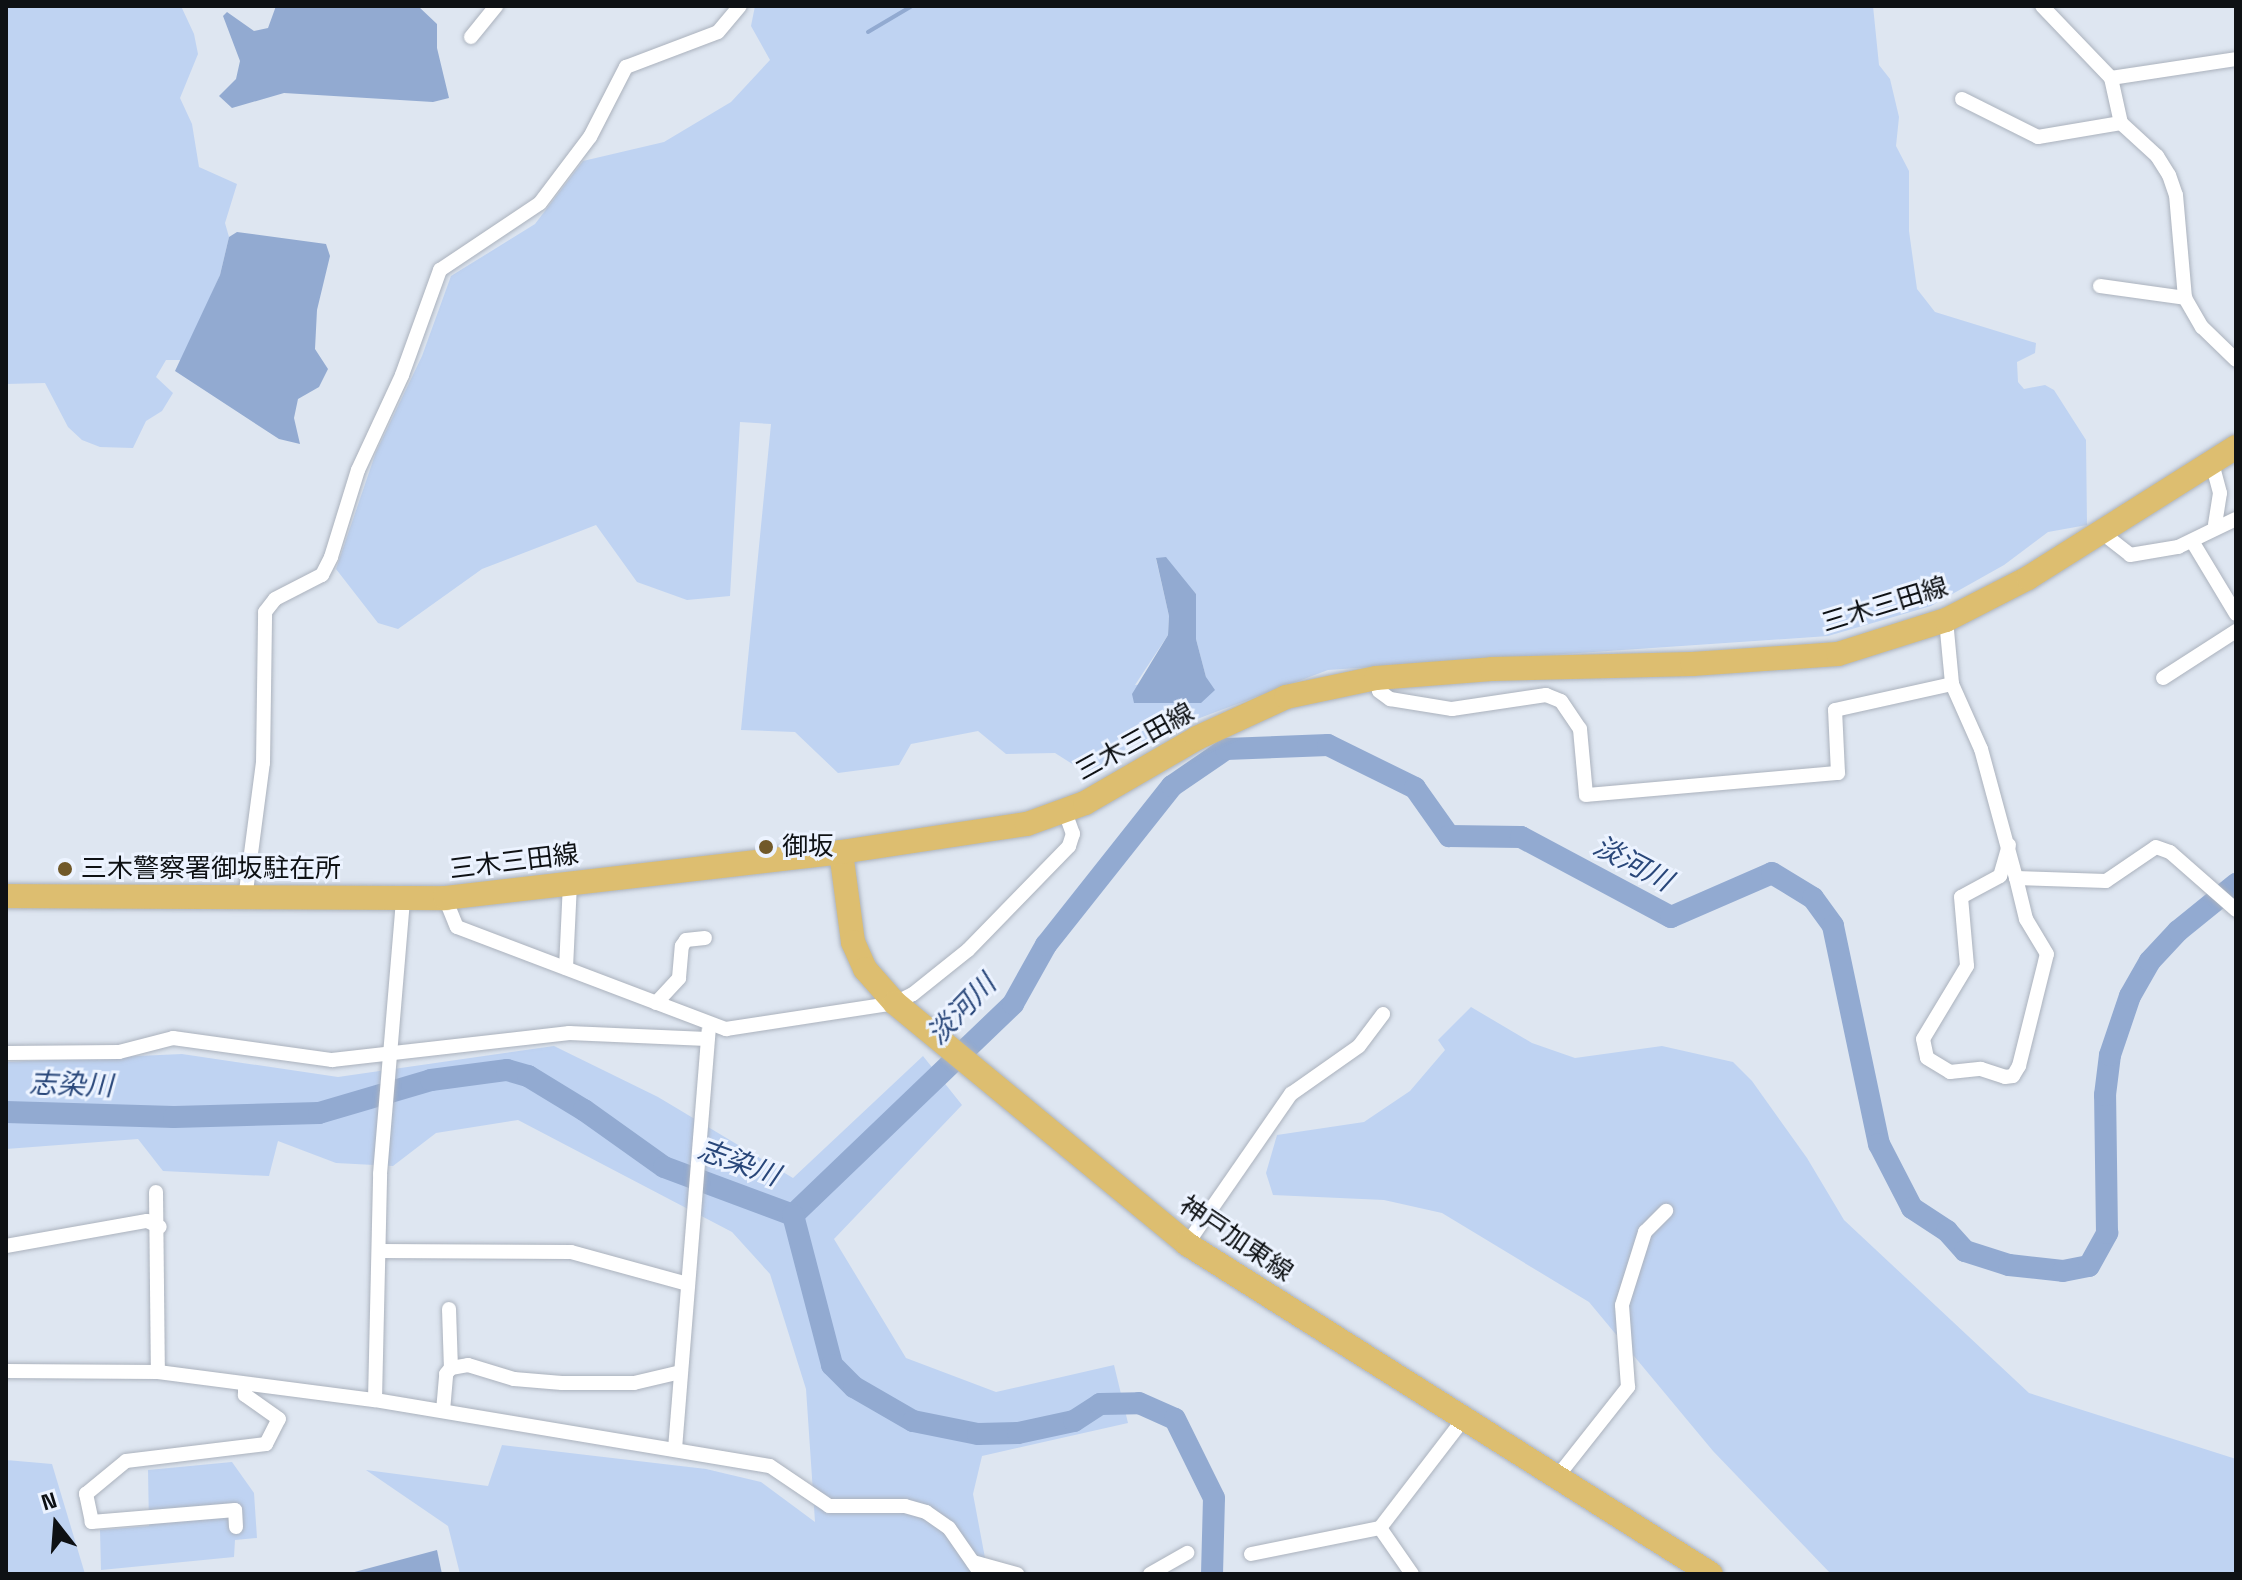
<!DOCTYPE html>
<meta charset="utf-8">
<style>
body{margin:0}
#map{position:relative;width:2242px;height:1580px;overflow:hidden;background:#dee6f1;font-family:"Space Grotesk","Noto Sans JP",sans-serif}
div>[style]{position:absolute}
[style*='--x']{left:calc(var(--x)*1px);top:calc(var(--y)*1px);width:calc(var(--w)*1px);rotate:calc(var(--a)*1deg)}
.green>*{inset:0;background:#bfd3f2}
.water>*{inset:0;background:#92aad1}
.stream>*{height:4px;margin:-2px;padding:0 2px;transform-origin:2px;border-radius:2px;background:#92aad1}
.river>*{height:22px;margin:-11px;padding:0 11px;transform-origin:11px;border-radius:11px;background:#92aad1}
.roads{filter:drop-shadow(0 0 2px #abb2bd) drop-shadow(0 0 2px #abb2bd)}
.street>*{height:14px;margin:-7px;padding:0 7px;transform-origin:7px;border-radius:7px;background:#fff}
.primary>*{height:24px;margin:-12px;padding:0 12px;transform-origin:12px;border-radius:12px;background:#ddbe70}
.dots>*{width:22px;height:22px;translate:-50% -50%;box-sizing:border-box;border:4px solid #ecf3ff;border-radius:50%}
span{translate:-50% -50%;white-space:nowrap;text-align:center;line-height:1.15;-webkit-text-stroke:6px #ecf3ff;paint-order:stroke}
.street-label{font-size:26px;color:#0e1114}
.poi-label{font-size:26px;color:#0e1114}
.left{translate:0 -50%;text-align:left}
.water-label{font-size:28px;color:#29477a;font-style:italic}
.frame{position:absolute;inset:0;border:8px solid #0e1114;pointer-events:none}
.north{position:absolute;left:16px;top:1484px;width:80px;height:80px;-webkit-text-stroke:6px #ecf3ff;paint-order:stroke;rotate:343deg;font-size:22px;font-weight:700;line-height:32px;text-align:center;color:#0e1114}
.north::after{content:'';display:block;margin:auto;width:28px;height:36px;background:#0e1114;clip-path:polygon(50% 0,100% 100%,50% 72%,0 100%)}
</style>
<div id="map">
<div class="green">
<div style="clip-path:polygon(6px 6px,181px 6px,194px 34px,198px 54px,180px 98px,192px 124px,199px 167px,237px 184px,225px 223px,229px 237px,220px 275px,183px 360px,166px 360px,156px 377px,173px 393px,162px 411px,146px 421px,133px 448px,100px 447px,82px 440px,68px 427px,45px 383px,6px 384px)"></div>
<div style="clip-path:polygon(evenodd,755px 6px,1873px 6px,1879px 65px,1890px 79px,1899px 117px,1896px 146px,1909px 171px,1909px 231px,1917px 289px,1935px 312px,2036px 343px,2035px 353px,2017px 362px,2018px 382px,2024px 389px,2045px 385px,2054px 390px,2086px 440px,2087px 525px,2048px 532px,2004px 565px,1931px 606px,1828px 636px,1328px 670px,1189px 722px,1157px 743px,1133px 740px,1118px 758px,1085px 772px,1055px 753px,1006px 754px,978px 731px,911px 744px,899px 765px,838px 773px,795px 732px,741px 730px,771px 424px,740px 422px,730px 596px,687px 600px,637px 582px,596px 525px,482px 569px,398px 629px,378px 623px,336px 569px,376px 452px,422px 356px,451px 276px,535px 224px,583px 161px,664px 142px,731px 102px,770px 60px,751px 26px,755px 6px,1156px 559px,1196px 594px,1196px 639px,1206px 677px,1135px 685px,1168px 635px,1169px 616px,1156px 559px)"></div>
<div style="clip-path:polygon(1471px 1007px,1532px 1043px,1575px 1058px,1662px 1046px,1733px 1062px,1752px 1081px,1807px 1158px,1844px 1220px,2029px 1393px,2236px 1459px,2236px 1574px,1831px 1574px,1713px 1451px,1589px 1302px,1442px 1213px,1384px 1200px,1273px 1195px,1266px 1173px,1277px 1135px,1364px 1122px,1410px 1091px,1445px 1050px,1438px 1040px)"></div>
<div style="clip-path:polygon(554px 1046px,658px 1097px,793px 1178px,923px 1056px,962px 1105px,834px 1239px,906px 1358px,996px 1392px,1114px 1365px,1128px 1423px,982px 1456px,973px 1494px,988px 1574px,460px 1574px,448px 1526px,366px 1470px,488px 1486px,502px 1445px,706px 1469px,761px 1482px,815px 1522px,806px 1389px,770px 1274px,732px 1232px,518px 1120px,436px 1133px,393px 1166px,336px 1163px,278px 1141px,269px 1176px,163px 1171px,138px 1139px,6px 1149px,6px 1062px,182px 1054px,338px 1077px)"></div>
<div style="clip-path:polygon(6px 1460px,52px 1464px,85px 1574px,6px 1574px)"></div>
<div style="clip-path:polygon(232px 1462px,254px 1493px,257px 1538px,235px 1540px,234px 1557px,101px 1570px,100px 1530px,149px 1526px,148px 1470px)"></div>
</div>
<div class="water">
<div style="clip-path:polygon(276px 6px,418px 6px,437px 24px,437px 48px,449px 98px,433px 102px,284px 93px,232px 108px,219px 96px,236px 79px,240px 61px,223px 16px,227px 12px,254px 31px,268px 28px)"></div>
<div style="clip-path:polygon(237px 232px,326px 244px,330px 256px,317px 310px,315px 349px,328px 369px,319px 387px,298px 399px,294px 418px,300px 444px,279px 439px,175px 371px,220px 275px,229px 237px)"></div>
<div style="clip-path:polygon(1166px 557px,1196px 594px,1196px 639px,1206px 677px,1215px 690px,1201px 703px,1134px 703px,1132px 694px,1168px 635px,1169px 616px,1156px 558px)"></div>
<div style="clip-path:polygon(437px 1550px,442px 1574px,347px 1574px)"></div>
</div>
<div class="stream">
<div style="--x:951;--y:6;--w:70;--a:0"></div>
<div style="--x:868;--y:32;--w:51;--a:-30.6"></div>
</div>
<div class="river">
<div style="--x:6;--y:1112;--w:168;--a:1.7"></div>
<div style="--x:174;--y:1117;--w:145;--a:-1.6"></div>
<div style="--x:319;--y:1113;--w:117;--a:-16.4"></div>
<div style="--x:431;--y:1080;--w:77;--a:-7.5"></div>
<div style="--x:507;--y:1070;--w:22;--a:16"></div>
<div style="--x:528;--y:1076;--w:66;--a:31.3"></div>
<div style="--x:584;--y:1110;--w:98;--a:35.5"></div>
<div style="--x:664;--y:1167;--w:138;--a:20.4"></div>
<div style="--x:793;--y:1215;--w:305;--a:-43.8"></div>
<div style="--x:1013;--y:1004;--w:68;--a:-60.8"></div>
<div style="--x:1046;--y:945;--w:203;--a:-51.6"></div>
<div style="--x:1172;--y:786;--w:65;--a:-34.4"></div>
<div style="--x:1226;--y:749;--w:102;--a:-2.2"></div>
<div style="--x:1328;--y:745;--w:97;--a:26.3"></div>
<div style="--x:1415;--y:788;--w:59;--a:54.7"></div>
<div style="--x:1449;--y:836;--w:72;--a:0.8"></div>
<div style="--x:1521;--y:837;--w:170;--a:28.1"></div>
<div style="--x:1671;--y:917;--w:110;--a:-23.5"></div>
<div style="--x:1772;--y:873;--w:48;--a:31.4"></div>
<div style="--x:1813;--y:898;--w:34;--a:54"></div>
<div style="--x:1833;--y:926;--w:223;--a:78.1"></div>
<div style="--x:1879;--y:1144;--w:72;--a:62.7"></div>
<div style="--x:1912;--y:1208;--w:42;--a:33.3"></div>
<div style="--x:1947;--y:1231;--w:27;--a:48"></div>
<div style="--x:1965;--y:1251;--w:46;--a:17.7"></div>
<div style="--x:2009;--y:1265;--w:54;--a:6.3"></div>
<div style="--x:2063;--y:1271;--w:26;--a:-11"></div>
<div style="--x:2089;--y:1266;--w:38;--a:-61"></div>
<div style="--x:2107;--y:1233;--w:138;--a:-90.8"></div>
<div style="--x:2105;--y:1095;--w:40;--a:-82.9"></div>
<div style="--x:2110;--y:1055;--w:62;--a:-71.3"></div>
<div style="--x:2130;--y:996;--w:40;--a:-60.3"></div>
<div style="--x:2150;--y:961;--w:41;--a:-47"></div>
<div style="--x:2178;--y:931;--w:75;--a:-39"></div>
<div style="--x:793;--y:1215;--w:155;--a:75.4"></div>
<div style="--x:832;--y:1365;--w:31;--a:45"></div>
<div style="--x:854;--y:1387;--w:68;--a:30"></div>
<div style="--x:913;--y:1421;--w:66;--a:11.3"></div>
<div style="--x:978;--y:1434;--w:40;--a:-1.4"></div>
<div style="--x:1018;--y:1433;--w:57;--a:-12.1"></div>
<div style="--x:1074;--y:1421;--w:31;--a:-33"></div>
<div style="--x:1100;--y:1404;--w:39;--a:-1"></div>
<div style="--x:1139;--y:1403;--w:39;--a:24"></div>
<div style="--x:1175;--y:1419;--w:88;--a:63.7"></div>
<div style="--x:1214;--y:1498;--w:76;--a:91.5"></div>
</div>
<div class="roads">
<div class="street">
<div style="--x:2042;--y:6;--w:100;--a:46.2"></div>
<div style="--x:2111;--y:78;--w:46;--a:77.5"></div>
<div style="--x:2121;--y:123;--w:49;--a:42.5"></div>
<div style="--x:2157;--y:156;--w:22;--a:58"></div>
<div style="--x:2169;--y:175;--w:21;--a:71"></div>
<div style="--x:2176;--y:195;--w:103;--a:85"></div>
<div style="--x:2185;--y:298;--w:34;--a:60"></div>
<div style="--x:2202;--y:327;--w:47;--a:44.1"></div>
<div style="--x:471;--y:37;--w:40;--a:-51"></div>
<div style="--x:2111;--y:78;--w:126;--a:-8.6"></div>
<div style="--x:1962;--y:99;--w:85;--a:26.6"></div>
<div style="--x:2038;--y:137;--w:84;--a:-9.6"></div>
<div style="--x:2100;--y:286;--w:86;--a:8"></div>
<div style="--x:2212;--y:463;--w:31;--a:75"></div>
<div style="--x:2220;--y:493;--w:32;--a:99"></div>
<div style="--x:2101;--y:532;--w:37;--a:38"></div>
<div style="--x:2130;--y:555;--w:49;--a:-9.5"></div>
<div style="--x:2178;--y:547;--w:64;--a:-25.8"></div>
<div style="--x:2192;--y:541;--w:85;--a:58.9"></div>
<div style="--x:1946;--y:620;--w:64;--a:84.6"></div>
<div style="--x:1952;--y:684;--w:71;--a:66"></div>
<div style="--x:1981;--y:749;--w:134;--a:74.8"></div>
<div style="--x:2016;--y:878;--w:90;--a:1.9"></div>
<div style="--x:2106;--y:881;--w:60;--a:-34.2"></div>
<div style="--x:2156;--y:847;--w:15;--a:20"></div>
<div style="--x:2170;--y:852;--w:88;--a:41.3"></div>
<div style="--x:1376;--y:678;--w:13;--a:77"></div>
<div style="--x:1379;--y:691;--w:14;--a:36"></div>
<div style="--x:1390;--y:699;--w:63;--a:9.2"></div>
<div style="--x:1452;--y:709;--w:95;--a:-8.5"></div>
<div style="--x:1546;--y:695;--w:16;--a:22"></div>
<div style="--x:1561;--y:701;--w:34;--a:56"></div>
<div style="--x:1580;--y:729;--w:66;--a:84.8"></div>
<div style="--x:1586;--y:795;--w:253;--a:-5"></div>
<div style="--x:1838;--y:773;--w:63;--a:-92.7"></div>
<div style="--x:1835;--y:710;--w:120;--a:-12.5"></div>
<div style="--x:2163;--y:678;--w:87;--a:-32.8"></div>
<div style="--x:2009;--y:845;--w:32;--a:106"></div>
<div style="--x:2000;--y:876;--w:44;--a:151.7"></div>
<div style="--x:1961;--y:897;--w:69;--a:85"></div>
<div style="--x:1967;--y:966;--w:85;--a:121.1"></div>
<div style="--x:1923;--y:1039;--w:19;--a:78"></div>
<div style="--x:1927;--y:1058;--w:27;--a:31"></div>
<div style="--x:1950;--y:1072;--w:31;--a:-6"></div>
<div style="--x:1981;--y:1069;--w:25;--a:18"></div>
<div style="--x:2005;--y:1077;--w:8;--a:-7"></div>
<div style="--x:2013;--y:1076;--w:12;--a:-59"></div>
<div style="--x:2019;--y:1066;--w:115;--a:-76"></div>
<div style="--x:2047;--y:954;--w:41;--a:-121"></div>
<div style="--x:2026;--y:919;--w:42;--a:-103.7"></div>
<div style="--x:445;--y:898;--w:31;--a:68"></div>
<div style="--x:457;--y:927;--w:288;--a:20.8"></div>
<div style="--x:726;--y:1029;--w:171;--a:-8.7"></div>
<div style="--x:895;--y:1003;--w:20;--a:-27"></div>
<div style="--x:913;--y:994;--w:70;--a:-38.7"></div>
<div style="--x:968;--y:950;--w:145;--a:-45.8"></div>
<div style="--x:1069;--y:846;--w:13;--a:-72"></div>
<div style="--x:1073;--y:834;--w:23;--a:-110"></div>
<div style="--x:245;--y:899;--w:137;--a:-82.5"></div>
<div style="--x:263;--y:763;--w:151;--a:-89.2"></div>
<div style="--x:265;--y:612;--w:16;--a:-52"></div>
<div style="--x:275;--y:599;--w:53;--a:-27.1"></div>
<div style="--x:322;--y:575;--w:20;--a:-63"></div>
<div style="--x:331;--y:557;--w:91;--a:-72.8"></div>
<div style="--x:358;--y:470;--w:105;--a:-65.1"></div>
<div style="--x:402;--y:375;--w:112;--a:-70.1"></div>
<div style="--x:440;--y:270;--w:120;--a:-33.8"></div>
<div style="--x:540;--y:203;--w:83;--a:-52.9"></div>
<div style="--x:590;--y:137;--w:79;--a:-62.8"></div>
<div style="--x:626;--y:67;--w:98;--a:-20.8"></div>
<div style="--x:718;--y:32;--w:34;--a:-50"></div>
<div style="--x:566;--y:968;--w:85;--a:-87.3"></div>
<div style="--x:656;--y:1003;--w:34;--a:-47"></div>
<div style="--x:679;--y:978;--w:32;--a:-85"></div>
<div style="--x:682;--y:946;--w:7;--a:-56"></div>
<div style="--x:686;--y:940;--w:19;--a:-6"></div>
<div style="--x:6;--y:1053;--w:113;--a:-0.5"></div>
<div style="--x:119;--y:1052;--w:56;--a:-14.5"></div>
<div style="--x:173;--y:1038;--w:161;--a:7.9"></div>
<div style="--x:332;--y:1060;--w:239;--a:-6.5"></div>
<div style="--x:569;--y:1033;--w:138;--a:2.5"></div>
<div style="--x:156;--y:1192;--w:180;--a:89.4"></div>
<div style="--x:1187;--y:1244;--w:183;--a:-55.3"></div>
<div style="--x:1291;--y:1094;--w:83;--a:-35.2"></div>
<div style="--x:1359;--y:1046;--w:40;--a:-53"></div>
<div style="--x:6;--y:1246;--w:143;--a:-10.1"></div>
<div style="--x:147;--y:1221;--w:14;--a:25"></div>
<div style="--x:379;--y:1251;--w:192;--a:0.3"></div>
<div style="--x:571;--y:1252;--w:120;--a:15.4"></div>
<div style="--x:449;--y:1309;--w:59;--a:88.1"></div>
<div style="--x:6;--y:1371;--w:152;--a:0.4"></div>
<div style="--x:158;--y:1372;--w:219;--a:7.4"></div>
<div style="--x:375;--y:1400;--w:400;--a:9.5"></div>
<div style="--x:770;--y:1466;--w:71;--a:34.1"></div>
<div style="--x:829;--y:1506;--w:76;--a:0"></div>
<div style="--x:905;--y:1506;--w:22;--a:16"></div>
<div style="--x:926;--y:1512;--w:28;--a:35"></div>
<div style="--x:949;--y:1528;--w:56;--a:55.2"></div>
<div style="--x:375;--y:1400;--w:226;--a:-88.7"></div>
<div style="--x:380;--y:1174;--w:274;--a:-85.2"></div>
<div style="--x:443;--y:1411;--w:37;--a:-85"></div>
<div style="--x:446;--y:1374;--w:8;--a:-50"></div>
<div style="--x:451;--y:1368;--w:17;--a:-10"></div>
<div style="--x:468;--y:1365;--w:48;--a:16.9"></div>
<div style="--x:514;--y:1379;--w:48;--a:4.8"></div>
<div style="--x:562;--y:1383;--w:72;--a:0"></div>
<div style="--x:634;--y:1383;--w:48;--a:-13.2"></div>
<div style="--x:675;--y:1449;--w:420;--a:-85.4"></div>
<div style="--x:1557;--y:1477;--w:115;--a:-51.7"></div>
<div style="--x:1628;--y:1387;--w:82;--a:-94.2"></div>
<div style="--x:1622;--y:1305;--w:77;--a:-72.5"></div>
<div style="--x:1645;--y:1232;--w:30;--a:-45"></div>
<div style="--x:236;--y:1527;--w:17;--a:-93"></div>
<div style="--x:235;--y:1510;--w:144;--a:175.2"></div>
<div style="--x:92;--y:1522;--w:29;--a:-102"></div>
<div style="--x:86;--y:1494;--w:52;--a:-39.5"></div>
<div style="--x:126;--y:1461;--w:141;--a:-6.9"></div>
<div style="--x:266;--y:1444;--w:28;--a:-63"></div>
<div style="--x:279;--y:1419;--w:42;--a:-144.8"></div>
<div style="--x:245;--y:1395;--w:11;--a:-90"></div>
<div style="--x:1251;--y:1554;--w:132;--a:-11.4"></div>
<div style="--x:973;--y:1562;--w:46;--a:15.3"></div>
<div style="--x:1150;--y:1574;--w:43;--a:-29.6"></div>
<div style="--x:1412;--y:1574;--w:56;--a:-124.8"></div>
<div style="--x:1380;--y:1528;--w:136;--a:-52.5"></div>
</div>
<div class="primary">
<div style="--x:841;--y:852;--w:91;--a:82.4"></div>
<div style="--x:853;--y:942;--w:30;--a:66"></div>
<div style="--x:865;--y:969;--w:45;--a:48.6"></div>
<div style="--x:895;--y:1003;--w:379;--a:39.5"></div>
<div style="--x:1187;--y:1244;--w:619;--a:32.2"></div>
<div style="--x:6;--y:896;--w:439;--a:0.3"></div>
<div style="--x:445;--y:898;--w:399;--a:-6.6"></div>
<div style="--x:841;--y:852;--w:188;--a:-8.6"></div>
<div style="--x:1027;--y:824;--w:62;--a:-19.9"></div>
<div style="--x:1085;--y:803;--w:129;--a:-30.1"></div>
<div style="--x:1197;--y:738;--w:98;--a:-24.7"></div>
<div style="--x:1286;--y:697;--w:92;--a:-11.9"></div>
<div style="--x:1376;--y:678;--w:116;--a:-4.4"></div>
<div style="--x:1492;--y:669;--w:200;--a:-1.4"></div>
<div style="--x:1692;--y:664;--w:146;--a:-3.9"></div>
<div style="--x:1838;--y:654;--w:113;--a:-17.5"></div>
<div style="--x:1946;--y:620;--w:92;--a:-27.1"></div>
<div style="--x:2028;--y:578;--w:246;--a:-32.2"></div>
</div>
</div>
<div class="dots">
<div style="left:766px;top:847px;background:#715929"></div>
<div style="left:65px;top:869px;background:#715929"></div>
</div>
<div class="street-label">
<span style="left:1885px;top:605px;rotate:-17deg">三木三田線</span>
<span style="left:1135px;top:742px;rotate:-29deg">三木三田線</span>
<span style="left:514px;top:862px;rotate:-7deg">三木三田線</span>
<span style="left:1236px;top:1239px;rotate:34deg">神戸加東線</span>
</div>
<div class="poi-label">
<span class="left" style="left:782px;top:847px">御坂</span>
<span class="left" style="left:81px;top:869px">三木警察署御坂駐在所</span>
</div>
<div class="water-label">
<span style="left:1633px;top:863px;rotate:28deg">淡河川</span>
<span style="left:961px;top:1009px;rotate:-46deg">淡河川</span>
<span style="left:71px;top:1084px;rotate:2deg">志染川</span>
<span style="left:739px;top:1162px;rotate:20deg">志染川</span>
</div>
<div class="frame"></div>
<div class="north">N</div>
</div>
